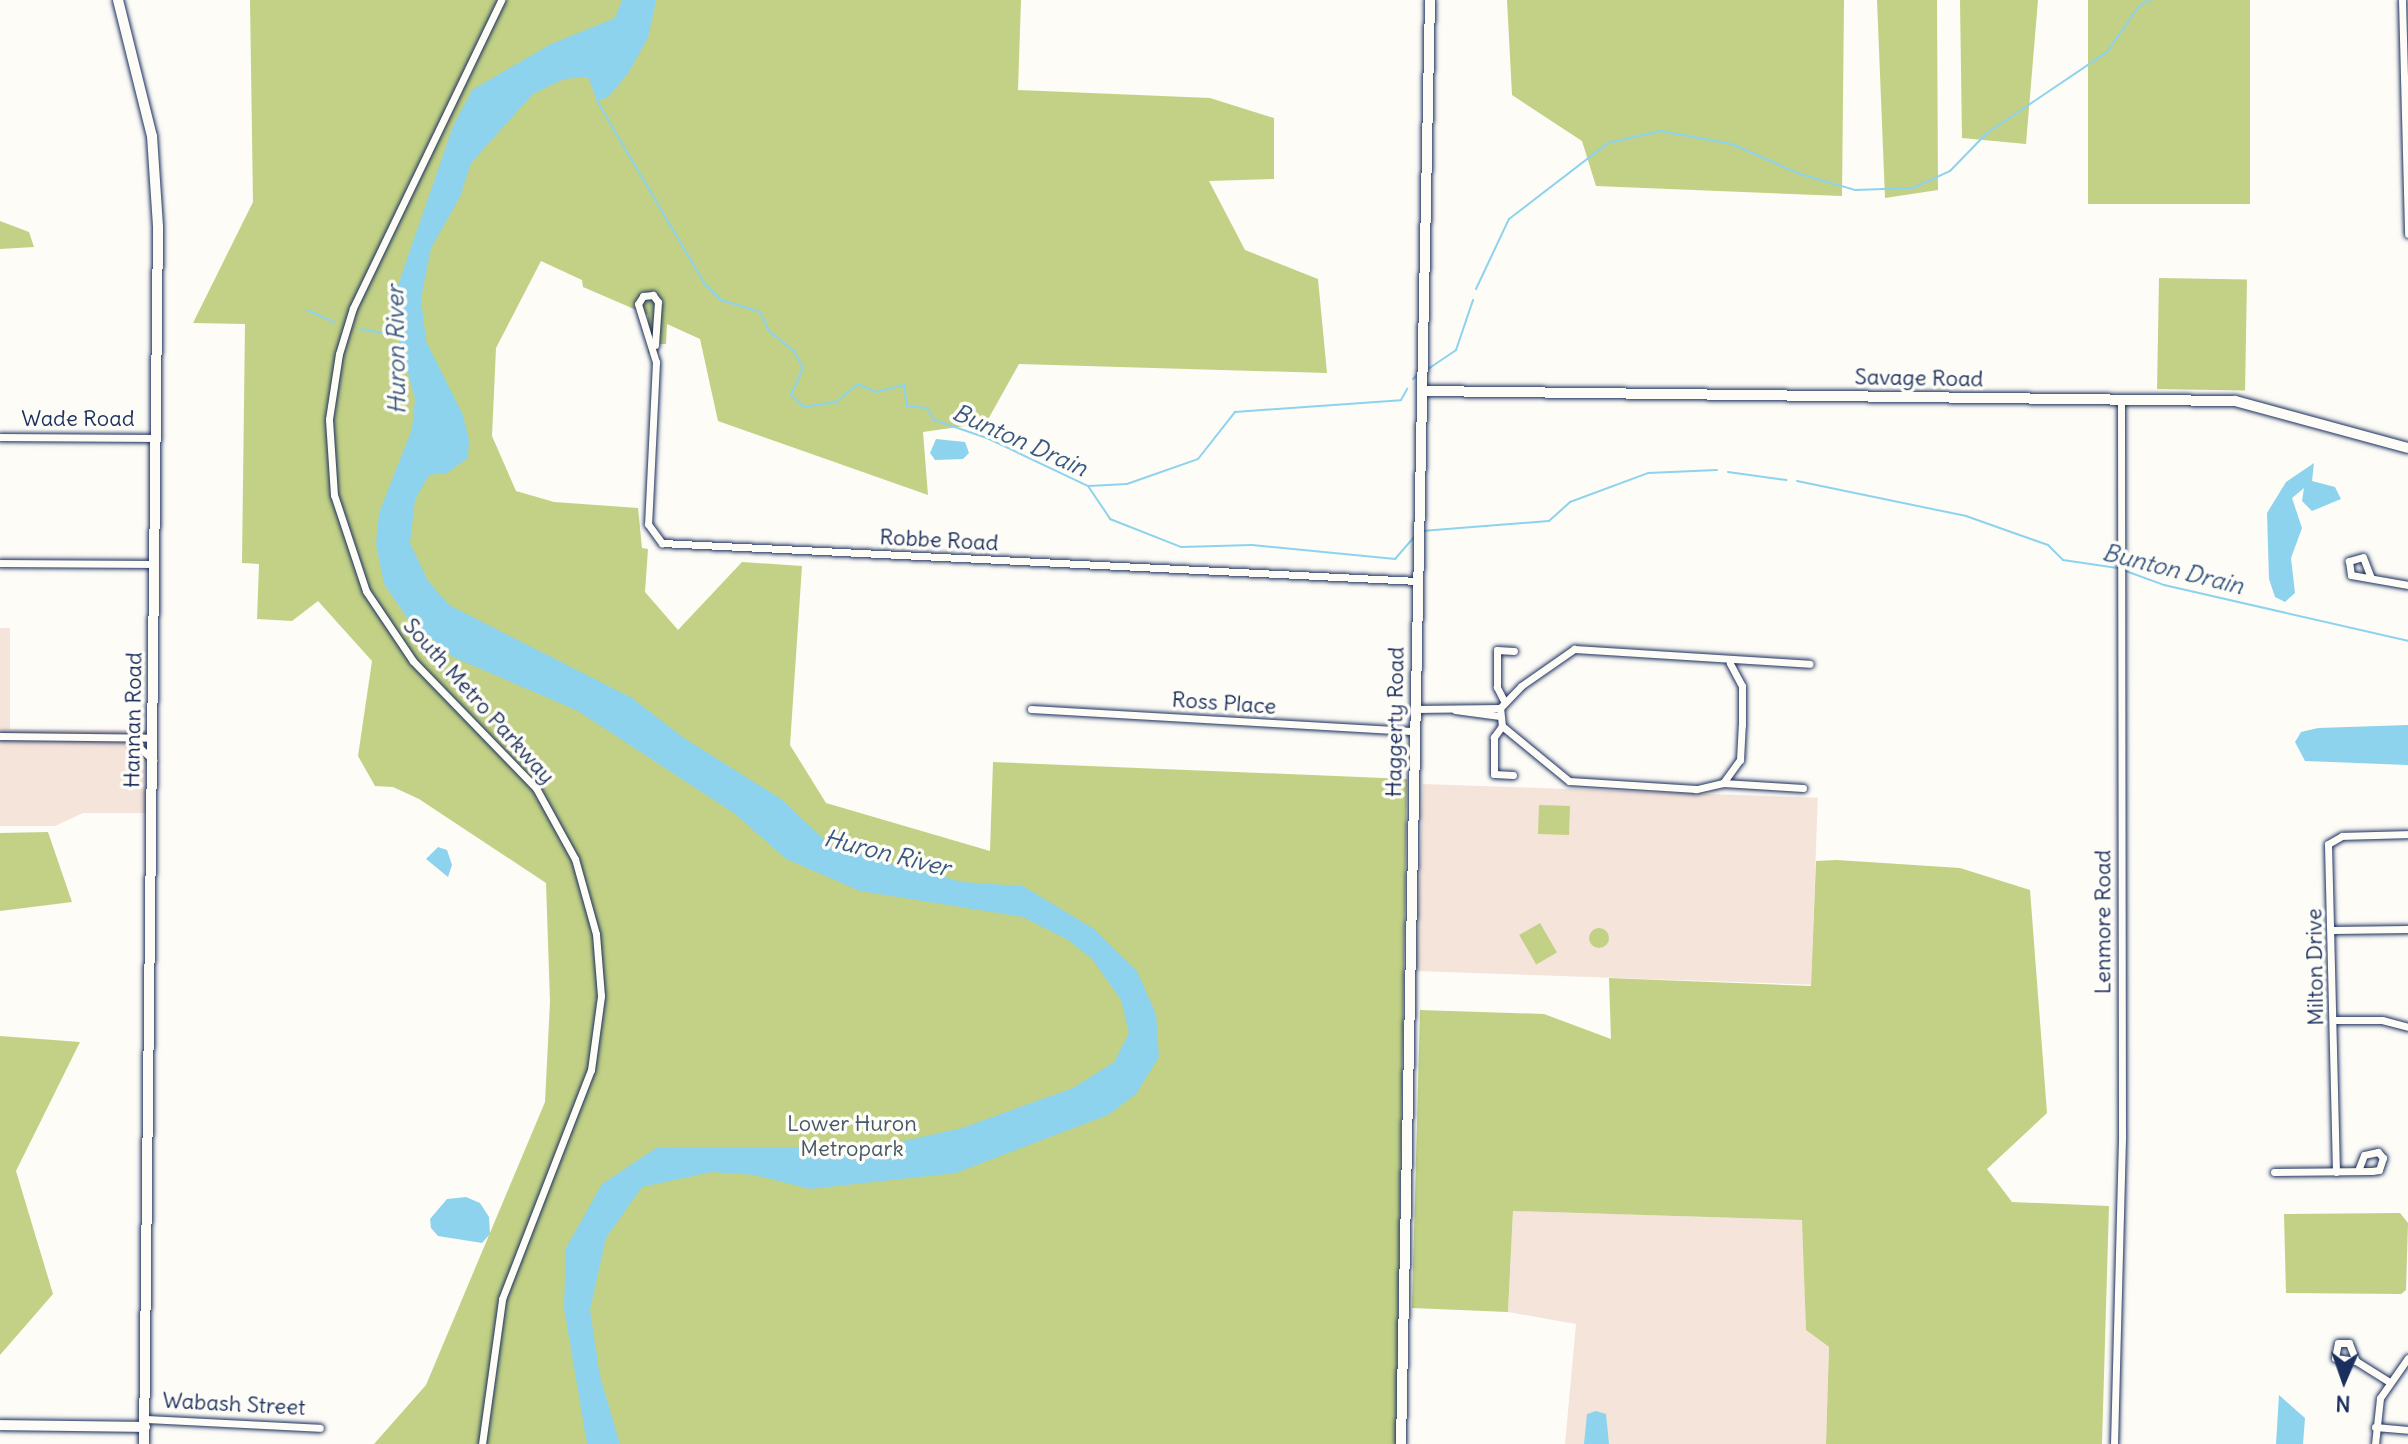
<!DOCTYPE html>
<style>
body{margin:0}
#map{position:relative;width:2408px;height:1444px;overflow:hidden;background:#fdfcf7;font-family:Delius,sans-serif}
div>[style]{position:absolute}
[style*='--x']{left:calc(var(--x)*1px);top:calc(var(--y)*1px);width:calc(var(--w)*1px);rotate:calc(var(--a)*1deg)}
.built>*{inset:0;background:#f5e4da;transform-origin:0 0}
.green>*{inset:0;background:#c2d185;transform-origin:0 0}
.round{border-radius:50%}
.water>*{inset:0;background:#8dd3ee}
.stream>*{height:2px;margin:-1px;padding:0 1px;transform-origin:1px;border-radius:1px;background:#8dd3ee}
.roads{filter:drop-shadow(0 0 2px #1b2f5e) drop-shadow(0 0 2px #1b2f5e)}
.street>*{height:7px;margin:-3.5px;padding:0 3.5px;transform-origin:3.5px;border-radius:3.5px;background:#fdfcf7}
.secondary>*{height:10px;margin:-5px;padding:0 5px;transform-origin:5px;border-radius:5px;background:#fdfcf7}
span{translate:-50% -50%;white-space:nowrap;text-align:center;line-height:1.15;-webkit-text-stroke:7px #fdfcf7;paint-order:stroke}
.street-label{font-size:22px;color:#1b2f5e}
.park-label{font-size:22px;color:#455868}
.water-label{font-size:24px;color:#385882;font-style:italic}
.north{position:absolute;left:2304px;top:1340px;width:80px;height:80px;-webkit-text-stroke:6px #fdfcf7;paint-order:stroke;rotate:182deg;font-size:22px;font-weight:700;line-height:32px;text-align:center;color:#1b2f5e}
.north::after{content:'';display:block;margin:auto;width:28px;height:36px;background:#1b2f5e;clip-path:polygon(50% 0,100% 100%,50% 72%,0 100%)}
</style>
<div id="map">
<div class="built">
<div style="clip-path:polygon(0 628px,10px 628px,10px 729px,146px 730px,146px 813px,83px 813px,55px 826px,0 826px)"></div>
<div style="left:1423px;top:784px;width:395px;height:187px;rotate:2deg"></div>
<div style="clip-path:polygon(1513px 1211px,1803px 1220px,1806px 1330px,1829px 1347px,1826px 1444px,1565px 1444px,1576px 1324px,1508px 1312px)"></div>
</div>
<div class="green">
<div style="clip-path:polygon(250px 0,1021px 0,1018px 90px,1210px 98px,1274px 118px,1274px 179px,1209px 181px,1245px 250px,1318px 279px,1327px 373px,1019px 364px,986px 423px,923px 432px,928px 495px,718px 421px,700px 339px,667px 324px,666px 344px,659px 344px,658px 354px,648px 353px,648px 315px,583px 287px,582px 280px,541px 261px,496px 348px,492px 436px,516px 491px,554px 502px,638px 508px,642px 548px,648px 549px,645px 592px,678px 630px,742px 562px,802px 566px,790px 745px,826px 803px,990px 851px,993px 762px,1407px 779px,1396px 1444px,374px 1444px,426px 1385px,545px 1102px,550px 1002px,546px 883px,419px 799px,393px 787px,375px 786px,358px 756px,372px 661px,318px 601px,292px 621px,257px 619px,259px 564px,242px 563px,245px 324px,193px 323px,253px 202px)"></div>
<div style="clip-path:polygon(1507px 0,1844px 0,1842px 196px,1596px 186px,1582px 141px,1512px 95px)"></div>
<div style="clip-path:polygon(1877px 0,1937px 0,1938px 190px,1885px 198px)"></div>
<div style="clip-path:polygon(1960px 0,2038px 0,2026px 144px,1962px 138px)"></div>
<div style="left:2088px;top:0;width:162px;height:204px"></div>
<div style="clip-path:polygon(0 221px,29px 232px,34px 247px,0 249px)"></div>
<div style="left:2159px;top:278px;width:88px;height:111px;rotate:1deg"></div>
<div style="left:1539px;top:805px;width:31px;height:29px;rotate:2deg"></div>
<div style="clip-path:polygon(48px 832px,72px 902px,0 911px,0 833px)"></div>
<div style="clip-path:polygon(1837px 860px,1960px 868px,2030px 890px,2047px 1113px,1987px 1169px,2012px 1202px,2109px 1206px,2102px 1444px,1826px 1444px,1829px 1347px,1806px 1330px,1802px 1220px,1513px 1211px,1508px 1312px,1412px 1308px,1420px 1010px,1544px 1014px,1611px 1039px,1609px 978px,1811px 986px,1816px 861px)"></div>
<div style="left:1540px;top:923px;width:34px;height:24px;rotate:60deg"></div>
<div class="round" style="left:1589px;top:928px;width:20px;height:20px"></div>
<div style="clip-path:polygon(0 1036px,80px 1042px,16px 1171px,53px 1294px,0 1355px)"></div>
<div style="clip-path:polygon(2400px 1213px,2408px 1223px,2406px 1290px,2401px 1294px,2286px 1293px,2284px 1214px)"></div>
</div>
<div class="water">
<div style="clip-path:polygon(622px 0,655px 0,655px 6px,648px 38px,627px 75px,608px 97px,597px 101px,588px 77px,564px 79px,533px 94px,471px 163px,460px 197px,431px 248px,421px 299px,426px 341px,463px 415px,469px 440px,468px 458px,447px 473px,429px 475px,415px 500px,410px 543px,428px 581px,449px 605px,632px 698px,684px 738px,781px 799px,831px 846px,962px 882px,1023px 886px,1094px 929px,1137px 971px,1156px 1014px,1159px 1057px,1136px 1094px,1108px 1115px,956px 1173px,810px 1189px,755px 1175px,712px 1172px,642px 1187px,606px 1238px,590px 1310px,600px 1376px,620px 1444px,587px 1444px,564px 1308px,566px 1248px,602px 1184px,656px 1148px,877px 1147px,962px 1128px,1073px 1088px,1114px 1062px,1129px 1033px,1121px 1000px,1092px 959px,1068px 940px,1023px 917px,860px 891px,786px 859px,735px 814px,578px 711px,453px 657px,408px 619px,384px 584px,376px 544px,379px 513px,412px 429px,415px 399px,398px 336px,397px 288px,453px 126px,472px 90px,551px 44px,615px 18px)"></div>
<div style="clip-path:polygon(936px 439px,965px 442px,969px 453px,963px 459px,935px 460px,930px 453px)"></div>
<div style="clip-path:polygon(2314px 463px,2312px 481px,2335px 487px,2341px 499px,2312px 511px,2302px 501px,2304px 488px,2292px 498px,2302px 528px,2291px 558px,2295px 593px,2285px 602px,2275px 597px,2269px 579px,2267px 513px,2286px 482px)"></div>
<div style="clip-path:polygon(2408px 725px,2408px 765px,2305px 761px,2295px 742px,2301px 732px,2318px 728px)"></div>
<div style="clip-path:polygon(438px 847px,447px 850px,452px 865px,448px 877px,426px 859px)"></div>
<div style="clip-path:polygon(466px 1197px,480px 1203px,489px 1217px,490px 1234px,482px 1243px,438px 1236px,431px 1228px,430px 1219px,447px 1199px)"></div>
<div style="clip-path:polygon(2279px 1395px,2305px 1418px,2303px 1444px,2276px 1444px)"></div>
<div style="clip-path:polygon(1596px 1411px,1606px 1414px,1609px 1444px,1584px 1444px,1587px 1414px)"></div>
</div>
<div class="stream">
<div style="--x:597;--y:101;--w:211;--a:59.5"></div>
<div style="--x:704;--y:283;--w:24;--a:45"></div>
<div style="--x:721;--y:300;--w:41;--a:17.1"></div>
<div style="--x:760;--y:312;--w:21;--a:65"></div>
<div style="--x:769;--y:331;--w:32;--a:39"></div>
<div style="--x:794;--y:351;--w:19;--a:62"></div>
<div style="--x:803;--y:368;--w:30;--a:114"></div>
<div style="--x:791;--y:395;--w:18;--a:43"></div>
<div style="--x:804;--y:407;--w:32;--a:-9"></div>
<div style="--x:836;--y:402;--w:28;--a:-39"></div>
<div style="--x:858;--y:384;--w:20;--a:24"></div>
<div style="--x:876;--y:392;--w:29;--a:-14"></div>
<div style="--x:904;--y:385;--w:21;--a:82"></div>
<div style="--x:907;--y:406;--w:20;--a:6"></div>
<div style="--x:927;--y:408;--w:14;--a:60"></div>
<div style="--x:934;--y:420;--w:56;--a:18.8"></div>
<div style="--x:987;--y:438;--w:112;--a:25.4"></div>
<div style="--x:1088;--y:486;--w:40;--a:56"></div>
<div style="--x:1110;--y:519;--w:76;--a:21.5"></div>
<div style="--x:1181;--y:547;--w:71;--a:-1.6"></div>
<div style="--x:1252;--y:545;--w:144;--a:5.6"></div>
<div style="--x:1395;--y:559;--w:29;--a:-49"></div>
<div style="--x:1476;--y:289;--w:77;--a:-64.8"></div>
<div style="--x:1509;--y:219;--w:125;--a:-37.5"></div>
<div style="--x:1608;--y:143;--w:54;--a:-12.8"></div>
<div style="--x:1661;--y:131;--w:72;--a:10.4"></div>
<div style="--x:1732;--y:144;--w:74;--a:23.8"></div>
<div style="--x:1800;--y:174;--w:57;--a:16.2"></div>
<div style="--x:1855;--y:190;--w:58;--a:-2"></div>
<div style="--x:1913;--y:188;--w:41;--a:-24.7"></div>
<div style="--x:1950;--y:171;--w:53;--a:-45.8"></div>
<div style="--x:1987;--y:133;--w:145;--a:-34"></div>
<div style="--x:2107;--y:52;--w:56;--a:-55.2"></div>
<div style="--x:2139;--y:6;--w:13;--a:-29"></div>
<div style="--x:307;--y:310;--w:30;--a:24"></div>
<div style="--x:360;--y:329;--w:39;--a:10"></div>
<div style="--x:1428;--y:369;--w:34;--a:-34"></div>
<div style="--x:1456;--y:350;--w:53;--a:-71.2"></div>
<div style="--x:1413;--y:379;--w:8;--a:-45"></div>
<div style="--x:1728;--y:472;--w:59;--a:7.9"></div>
<div style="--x:1797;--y:481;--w:173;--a:11.7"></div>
<div style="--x:1966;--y:516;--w:87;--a:19.5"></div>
<div style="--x:2048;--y:545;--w:21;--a:45"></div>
<div style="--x:2063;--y:560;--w:55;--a:8.4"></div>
<div style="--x:1089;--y:486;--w:38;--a:-3"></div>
<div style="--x:1127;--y:484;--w:75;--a:-19.4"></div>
<div style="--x:1198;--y:459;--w:60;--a:-51.8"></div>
<div style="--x:1235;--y:412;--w:166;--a:-4.1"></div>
<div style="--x:1401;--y:400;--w:13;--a:-61"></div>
<div style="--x:1422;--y:531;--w:127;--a:-4.5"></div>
<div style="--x:1549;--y:521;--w:28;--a:-42"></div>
<div style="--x:1570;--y:502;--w:83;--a:-20.4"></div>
<div style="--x:1648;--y:473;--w:69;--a:-2.5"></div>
<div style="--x:2123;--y:570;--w:44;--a:20.1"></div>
<div style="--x:2164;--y:585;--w:250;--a:12.9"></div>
</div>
<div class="roads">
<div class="street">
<div style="--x:2402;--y:0;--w:234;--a:88.5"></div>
<div style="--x:655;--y:345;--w:43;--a:-86"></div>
<div style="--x:658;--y:302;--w:9;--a:-126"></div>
<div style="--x:653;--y:295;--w:10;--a:174"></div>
<div style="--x:643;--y:296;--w:9;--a:122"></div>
<div style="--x:638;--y:304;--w:61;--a:72.8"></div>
<div style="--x:656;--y:362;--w:162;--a:92.8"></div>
<div style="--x:648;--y:524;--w:24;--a:54"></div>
<div style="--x:662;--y:543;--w:757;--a:2.88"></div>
<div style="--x:0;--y:437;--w:156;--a:0.4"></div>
<div style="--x:0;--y:563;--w:154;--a:0.4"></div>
<div style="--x:2371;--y:578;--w:22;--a:-111"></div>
<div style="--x:2363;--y:557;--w:15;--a:164"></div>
<div style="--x:2349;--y:561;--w:14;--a:82"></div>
<div style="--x:2351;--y:575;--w:58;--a:10"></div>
<div style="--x:1504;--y:701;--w:16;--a:-117"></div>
<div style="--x:1497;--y:687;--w:37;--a:-90"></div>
<div style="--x:1497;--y:650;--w:17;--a:3"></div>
<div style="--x:1031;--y:709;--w:385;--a:3.3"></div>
<div style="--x:1415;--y:709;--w:85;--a:-0.7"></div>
<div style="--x:1455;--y:710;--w:45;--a:7.6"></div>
<div style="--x:1502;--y:726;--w:14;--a:126"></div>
<div style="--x:1494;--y:737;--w:37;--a:90"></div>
<div style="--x:1494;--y:774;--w:19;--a:3"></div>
<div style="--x:0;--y:736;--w:153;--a:0.7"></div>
<div style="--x:131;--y:740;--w:30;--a:42"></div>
<div style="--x:1723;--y:783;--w:29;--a:-54"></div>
<div style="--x:1740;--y:760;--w:35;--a:-87"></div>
<div style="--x:1742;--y:725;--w:39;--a:-90"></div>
<div style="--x:1742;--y:686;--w:26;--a:-118"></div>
<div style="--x:1803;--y:788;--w:80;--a:-176.4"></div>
<div style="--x:1723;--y:783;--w:28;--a:167"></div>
<div style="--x:1696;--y:789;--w:127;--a:-176.4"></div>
<div style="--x:1569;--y:781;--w:87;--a:-140.6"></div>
<div style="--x:1502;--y:726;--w:18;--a:-96"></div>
<div style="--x:1500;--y:708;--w:30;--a:-46"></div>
<div style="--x:1521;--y:686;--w:65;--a:-34.9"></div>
<div style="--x:1574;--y:649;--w:236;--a:3.6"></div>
<div style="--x:2333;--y:930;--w:75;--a:-0.8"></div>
<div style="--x:2334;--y:1020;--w:48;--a:0"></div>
<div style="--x:2382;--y:1020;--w:27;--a:15"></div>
<div style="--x:2274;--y:1172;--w:98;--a:-0.6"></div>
<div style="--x:2372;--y:1171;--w:7;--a:-8"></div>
<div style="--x:2379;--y:1170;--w:13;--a:-72"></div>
<div style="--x:2383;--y:1158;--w:8;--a:-130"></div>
<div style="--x:2378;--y:1152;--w:14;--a:168"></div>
<div style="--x:2364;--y:1155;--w:17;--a:111"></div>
<div style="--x:2336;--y:1172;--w:328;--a:-91.4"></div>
<div style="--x:2328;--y:844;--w:16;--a:-30"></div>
<div style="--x:2342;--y:836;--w:66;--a:-1.7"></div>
<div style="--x:2356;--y:1361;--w:21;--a:-172"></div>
<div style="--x:2335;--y:1358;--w:15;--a:-79"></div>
<div style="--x:2338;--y:1343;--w:11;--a:0"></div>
<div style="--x:2349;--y:1343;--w:19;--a:69"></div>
<div style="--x:2356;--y:1361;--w:39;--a:32"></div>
<div style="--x:145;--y:1419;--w:175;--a:2.9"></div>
<div style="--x:2375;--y:1427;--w:33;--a:5"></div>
<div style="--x:482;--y:1444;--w:146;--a:-82.1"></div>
<div style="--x:502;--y:1299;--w:246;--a:-68.8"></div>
<div style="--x:591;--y:1070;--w:75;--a:-82.3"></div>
<div style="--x:601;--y:996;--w:62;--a:-94.6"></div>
<div style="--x:596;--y:934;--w:78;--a:-105.6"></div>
<div style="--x:575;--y:859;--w:81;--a:-118.8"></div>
<div style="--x:536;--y:788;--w:177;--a:-134.1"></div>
<div style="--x:413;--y:661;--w:84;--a:-123.9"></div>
<div style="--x:366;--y:591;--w:101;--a:-108.4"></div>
<div style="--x:334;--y:495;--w:76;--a:-93.8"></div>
<div style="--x:329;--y:419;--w:66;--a:-81.3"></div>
<div style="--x:339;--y:354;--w:48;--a:-73.1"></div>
<div style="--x:353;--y:308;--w:342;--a:-64.3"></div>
<div style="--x:2114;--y:1444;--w:309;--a:-88.5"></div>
<div style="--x:2122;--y:1135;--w:735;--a:-90.08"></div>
<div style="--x:2375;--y:1444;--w:46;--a:-83.8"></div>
<div style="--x:2380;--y:1398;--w:49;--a:-55"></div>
</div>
<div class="secondary">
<div style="--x:118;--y:0;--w:140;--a:76"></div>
<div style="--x:152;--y:136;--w:91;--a:86.2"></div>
<div style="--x:158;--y:227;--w:1217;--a:90.66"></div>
<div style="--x:1424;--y:391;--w:811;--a:0.71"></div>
<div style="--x:2235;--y:401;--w:179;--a:15.2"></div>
<div style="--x:0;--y:1425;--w:145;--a:0.8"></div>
<div style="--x:1401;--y:1444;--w:1444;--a:-88.85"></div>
</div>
</div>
<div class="street-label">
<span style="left:1919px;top:378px;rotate:1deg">Savage Road</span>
<span style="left:78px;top:419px">Wade Road</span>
<span style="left:939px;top:540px;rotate:3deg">Robbe Road</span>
<span style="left:479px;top:701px;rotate:48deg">South Metro Parkway</span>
<span style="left:1224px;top:703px;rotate:4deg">Ross Place</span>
<span style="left:133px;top:720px;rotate:-89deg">Hannan Road</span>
<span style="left:1395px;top:722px;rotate:-89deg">Haggerty Road</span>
<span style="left:2103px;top:922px;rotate:-90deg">Lenmore Road</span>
<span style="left:2315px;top:967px;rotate:-91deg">Milton Drive</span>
<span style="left:234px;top:1404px;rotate:3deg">Wabash Street</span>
</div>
<div class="park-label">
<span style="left:852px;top:1136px">Lower Huron<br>Metropark</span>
</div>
<div class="water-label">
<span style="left:396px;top:350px;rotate:-91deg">Huron River</span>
<span style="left:1020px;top:440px;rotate:24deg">Bunton Drain</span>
<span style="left:2173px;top:569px;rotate:14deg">Bunton Drain</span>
<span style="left:887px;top:853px;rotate:14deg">Huron River</span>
</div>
<div class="north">N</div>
</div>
